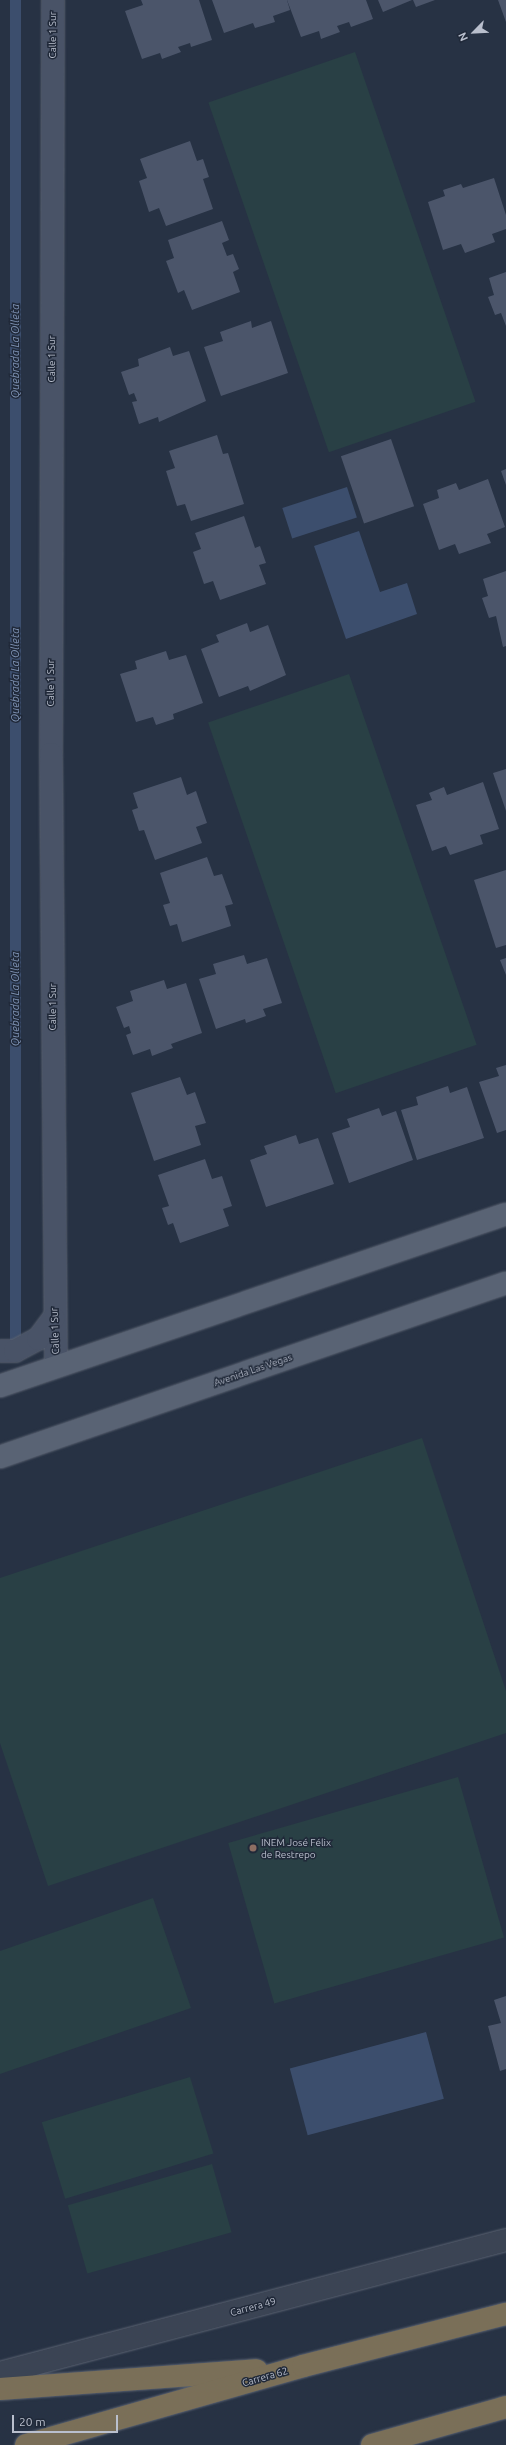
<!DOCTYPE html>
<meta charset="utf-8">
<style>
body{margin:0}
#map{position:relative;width:506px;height:2445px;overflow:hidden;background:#273244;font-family:Ubuntu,sans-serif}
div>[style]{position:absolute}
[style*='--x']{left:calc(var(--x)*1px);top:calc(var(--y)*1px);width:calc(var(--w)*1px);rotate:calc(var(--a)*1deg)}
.green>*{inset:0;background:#294045;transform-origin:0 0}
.water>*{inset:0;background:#3c4e6d;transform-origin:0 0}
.stream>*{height:11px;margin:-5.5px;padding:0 5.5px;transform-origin:5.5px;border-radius:5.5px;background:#3c4e6d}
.building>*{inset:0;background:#4b556a;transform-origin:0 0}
.roads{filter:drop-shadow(0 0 1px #5a6271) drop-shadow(0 0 1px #5a6271)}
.street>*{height:22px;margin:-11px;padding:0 11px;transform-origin:11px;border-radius:11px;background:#3b4454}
.secondary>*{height:22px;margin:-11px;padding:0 11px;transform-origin:11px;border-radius:11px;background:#495367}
.primary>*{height:22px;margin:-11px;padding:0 11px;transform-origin:11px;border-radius:11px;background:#596374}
.highway>*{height:22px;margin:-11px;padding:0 11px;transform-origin:11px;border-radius:11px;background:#7a6f58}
.dots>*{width:11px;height:11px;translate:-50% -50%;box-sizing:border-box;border:2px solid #202939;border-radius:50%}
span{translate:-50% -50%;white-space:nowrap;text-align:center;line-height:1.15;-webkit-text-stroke:3px #202939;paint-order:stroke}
.street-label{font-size:10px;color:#b9bfcd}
.poi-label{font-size:10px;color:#b9bfcd}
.left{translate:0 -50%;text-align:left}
.water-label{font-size:11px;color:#7f93b5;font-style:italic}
.north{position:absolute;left:454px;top:12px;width:40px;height:40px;-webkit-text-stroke:3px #202939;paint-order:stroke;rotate:246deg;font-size:11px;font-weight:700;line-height:16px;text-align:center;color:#b9bfcd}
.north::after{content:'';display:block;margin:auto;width:14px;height:18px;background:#b9bfcd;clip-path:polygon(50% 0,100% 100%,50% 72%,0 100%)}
.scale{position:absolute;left:12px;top:2415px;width:106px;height:18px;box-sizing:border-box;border:2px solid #b9bfcd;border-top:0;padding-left:5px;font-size:12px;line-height:14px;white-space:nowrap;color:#b9bfcd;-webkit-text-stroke:3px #202939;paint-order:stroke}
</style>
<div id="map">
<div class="green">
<div style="left:355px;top:52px;width:370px;height:155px;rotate:71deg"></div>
<div style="left:349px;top:674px;width:392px;height:149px;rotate:71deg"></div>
<div style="clip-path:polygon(422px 1438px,506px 1691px,506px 1733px,48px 1886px,0 1743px,0 1578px)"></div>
<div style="left:458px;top:1777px;width:167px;height:239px;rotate:74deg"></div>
<div style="clip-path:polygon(153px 1898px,191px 2008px,0 2074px,0 1951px)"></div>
<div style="left:190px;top:2077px;width:80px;height:155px;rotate:73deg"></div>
<div style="left:212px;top:2164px;width:71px;height:150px;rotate:74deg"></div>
</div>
<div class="water">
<div style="left:347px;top:487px;width:32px;height:68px;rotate:72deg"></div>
<div style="clip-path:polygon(359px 531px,380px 592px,407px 583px,417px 614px,346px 639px,314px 546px)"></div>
<div style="left:426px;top:2032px;width:69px;height:141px;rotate:75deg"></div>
</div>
<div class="stream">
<div style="--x:15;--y:1351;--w:1351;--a:-90"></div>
</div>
<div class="building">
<div style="clip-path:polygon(141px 0,199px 0,212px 40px,191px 47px,190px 43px,178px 47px,181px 52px,162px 59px,160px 53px,142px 59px,125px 11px,143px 5px)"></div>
<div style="clip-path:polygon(212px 0,287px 0,290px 10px,273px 16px,275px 22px,255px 28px,253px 23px,224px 33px)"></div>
<div style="clip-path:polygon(287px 0,366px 0,373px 19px,351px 27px,349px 22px,337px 26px,340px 32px,321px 39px,319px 31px,301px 37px)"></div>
<div style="clip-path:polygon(378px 0,412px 0,383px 12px)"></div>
<div style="clip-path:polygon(413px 0,435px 0,416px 7px)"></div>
<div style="clip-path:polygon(498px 0,506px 0,506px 22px)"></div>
<div style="clip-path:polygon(190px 141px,197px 161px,203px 159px,209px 177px,203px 179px,213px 209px,166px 226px,159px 208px,149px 212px,139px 181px,147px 178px,140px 159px)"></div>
<div style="clip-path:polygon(494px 178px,506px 215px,506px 229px,492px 234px,495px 242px,465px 253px,461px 244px,443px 250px,428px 202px,445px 196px,443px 190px,461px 184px,463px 188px)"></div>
<div style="clip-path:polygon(222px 221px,229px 240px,222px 243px,227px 256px,233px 254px,239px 269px,233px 272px,240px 292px,192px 310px,184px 290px,178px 293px,166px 261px,174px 258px,168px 240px)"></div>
<div style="clip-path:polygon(506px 272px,506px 326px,501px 313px,495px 315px,488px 297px,494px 295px,489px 278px)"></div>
<div style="clip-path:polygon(251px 321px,252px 328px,271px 321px,288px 373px,221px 396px,204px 347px,223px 341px,220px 332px)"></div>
<div style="clip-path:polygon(170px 347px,173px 356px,189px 351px,206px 401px,159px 422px,158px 417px,139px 424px,132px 402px,137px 401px,134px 393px,129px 395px,121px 372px,139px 366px,138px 359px)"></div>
<div style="clip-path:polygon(217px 435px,223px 454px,228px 453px,244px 504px,191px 521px,185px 504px,177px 506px,166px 471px,175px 468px,169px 451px)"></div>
<div style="left:391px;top:439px;width:71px;height:53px;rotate:71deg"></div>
<div style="clip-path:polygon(506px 469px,506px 485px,501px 471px)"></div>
<div style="clip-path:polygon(488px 479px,505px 527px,487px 534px,491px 543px,459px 554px,455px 544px,439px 550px,423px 504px,439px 498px,437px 490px,456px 483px,459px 490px)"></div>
<div style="clip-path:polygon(244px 516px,255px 548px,260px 546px,266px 563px,259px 565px,266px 584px,220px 600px,213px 581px,204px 584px,193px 552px,201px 549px,195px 533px)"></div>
<div style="clip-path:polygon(506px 571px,506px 646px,503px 647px,496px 616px,489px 618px,482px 598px,488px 596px,483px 579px)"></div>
<div style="clip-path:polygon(247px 623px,250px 632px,268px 625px,286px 675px,250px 691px,248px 686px,219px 697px,201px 649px,219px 642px,216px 635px)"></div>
<div style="clip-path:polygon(166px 651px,169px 660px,186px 655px,203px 703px,173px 714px,174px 719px,156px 725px,153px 717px,136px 722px,120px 674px,137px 669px,135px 661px)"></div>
<div style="clip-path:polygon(506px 769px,506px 811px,493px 773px)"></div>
<div style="clip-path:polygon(181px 777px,187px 795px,196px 791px,207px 823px,196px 827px,202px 843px,155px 860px,144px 830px,139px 831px,132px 810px,138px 808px,133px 793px)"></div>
<div style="clip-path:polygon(483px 782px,499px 829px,480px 835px,483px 844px,450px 855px,446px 846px,432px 851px,416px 805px,432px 800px,429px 793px,444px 787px,447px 795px)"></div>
<div style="clip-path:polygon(207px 857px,214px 876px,222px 874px,233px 904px,225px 906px,231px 926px,182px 942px,177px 924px,170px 926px,163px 905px,170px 903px,160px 873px)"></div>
<div style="clip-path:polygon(506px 870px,506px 945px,496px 948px,474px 880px)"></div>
<div style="clip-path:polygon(244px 955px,247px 964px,267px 958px,282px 1003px,263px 1009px,266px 1016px,246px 1023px,245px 1019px,216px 1029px,199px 979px,216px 974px,213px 964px)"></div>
<div style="clip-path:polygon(506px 958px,506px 975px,500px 960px)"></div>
<div style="clip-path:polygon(164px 980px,167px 989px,186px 983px,202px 1033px,171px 1044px,173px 1048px,152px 1056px,150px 1049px,133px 1055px,126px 1035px,131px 1033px,129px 1026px,124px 1028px,116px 1007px,133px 1001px,130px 991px)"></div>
<div style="clip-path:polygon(506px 1065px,506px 1130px,497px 1133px,479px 1082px,499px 1076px,496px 1068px)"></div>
<div style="clip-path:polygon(180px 1077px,187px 1095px,195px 1092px,206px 1123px,195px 1126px,201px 1145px,154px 1161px,131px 1093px)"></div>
<div style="clip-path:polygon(448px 1086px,450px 1093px,467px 1087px,484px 1138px,417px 1160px,401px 1110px,418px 1105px,416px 1097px)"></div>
<div style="clip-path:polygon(379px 1108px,382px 1116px,396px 1111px,413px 1160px,349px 1183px,332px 1133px,350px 1127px,347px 1119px)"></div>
<div style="clip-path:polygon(296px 1135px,299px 1144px,318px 1138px,334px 1184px,266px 1207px,250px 1160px,267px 1154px,264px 1146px)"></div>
<div style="clip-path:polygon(205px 1159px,212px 1179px,222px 1176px,232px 1206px,223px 1209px,229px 1226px,180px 1243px,173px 1223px,168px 1225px,162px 1208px,169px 1206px,158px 1175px)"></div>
<div style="clip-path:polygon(506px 1996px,506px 2069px,500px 2071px,488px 2026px,501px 2023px,494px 2000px)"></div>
</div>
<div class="roads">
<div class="street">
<div style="--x:0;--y:2373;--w:523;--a:-14.73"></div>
</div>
<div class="secondary">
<div style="--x:53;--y:0;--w:754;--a:90.15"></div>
<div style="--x:51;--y:754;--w:612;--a:89.53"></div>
<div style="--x:0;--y:1351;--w:15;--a:0"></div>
<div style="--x:15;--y:1351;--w:26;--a:-28"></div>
<div style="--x:38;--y:1339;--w:26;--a:-53"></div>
</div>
<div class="primary">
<div style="--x:0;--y:1386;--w:534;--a:-18.77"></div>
<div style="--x:0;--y:1457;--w:535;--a:-18.98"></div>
</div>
<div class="highway">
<div style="--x:0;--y:2389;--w:257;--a:-4.2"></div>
<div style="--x:26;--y:2445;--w:288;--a:-15.9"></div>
<div style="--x:303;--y:2366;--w:210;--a:-14.4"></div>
<div style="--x:372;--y:2445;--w:139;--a:-15.8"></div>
</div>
</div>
<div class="dots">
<div style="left:253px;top:1848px;background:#8d6e63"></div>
</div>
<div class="street-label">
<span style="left:53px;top:35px;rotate:-90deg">Calle 1 Sur</span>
<span style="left:52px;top:359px;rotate:-90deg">Calle 1 Sur</span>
<span style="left:51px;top:683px;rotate:-90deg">Calle 1 Sur</span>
<span style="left:53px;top:1007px;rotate:-90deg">Calle 1 Sur</span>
<span style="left:55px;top:1331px;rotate:-92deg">Calle 1 Sur</span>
<span style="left:253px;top:1370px;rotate:-19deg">Avenida Las Vegas</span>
<span style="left:253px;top:2307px;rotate:-15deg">Carrera 49</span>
<span style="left:265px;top:2377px;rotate:-16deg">Carrera 62</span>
</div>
<div class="poi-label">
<span class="left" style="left:261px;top:1848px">INEM José Félix<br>de Restrepo</span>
</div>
<div class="water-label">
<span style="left:15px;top:351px;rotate:-90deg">Quebrada La Olleta</span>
<span style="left:15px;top:675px;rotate:-90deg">Quebrada La Olleta</span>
<span style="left:15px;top:999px;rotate:-90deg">Quebrada La Olleta</span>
</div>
<div class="north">N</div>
<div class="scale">20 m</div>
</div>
